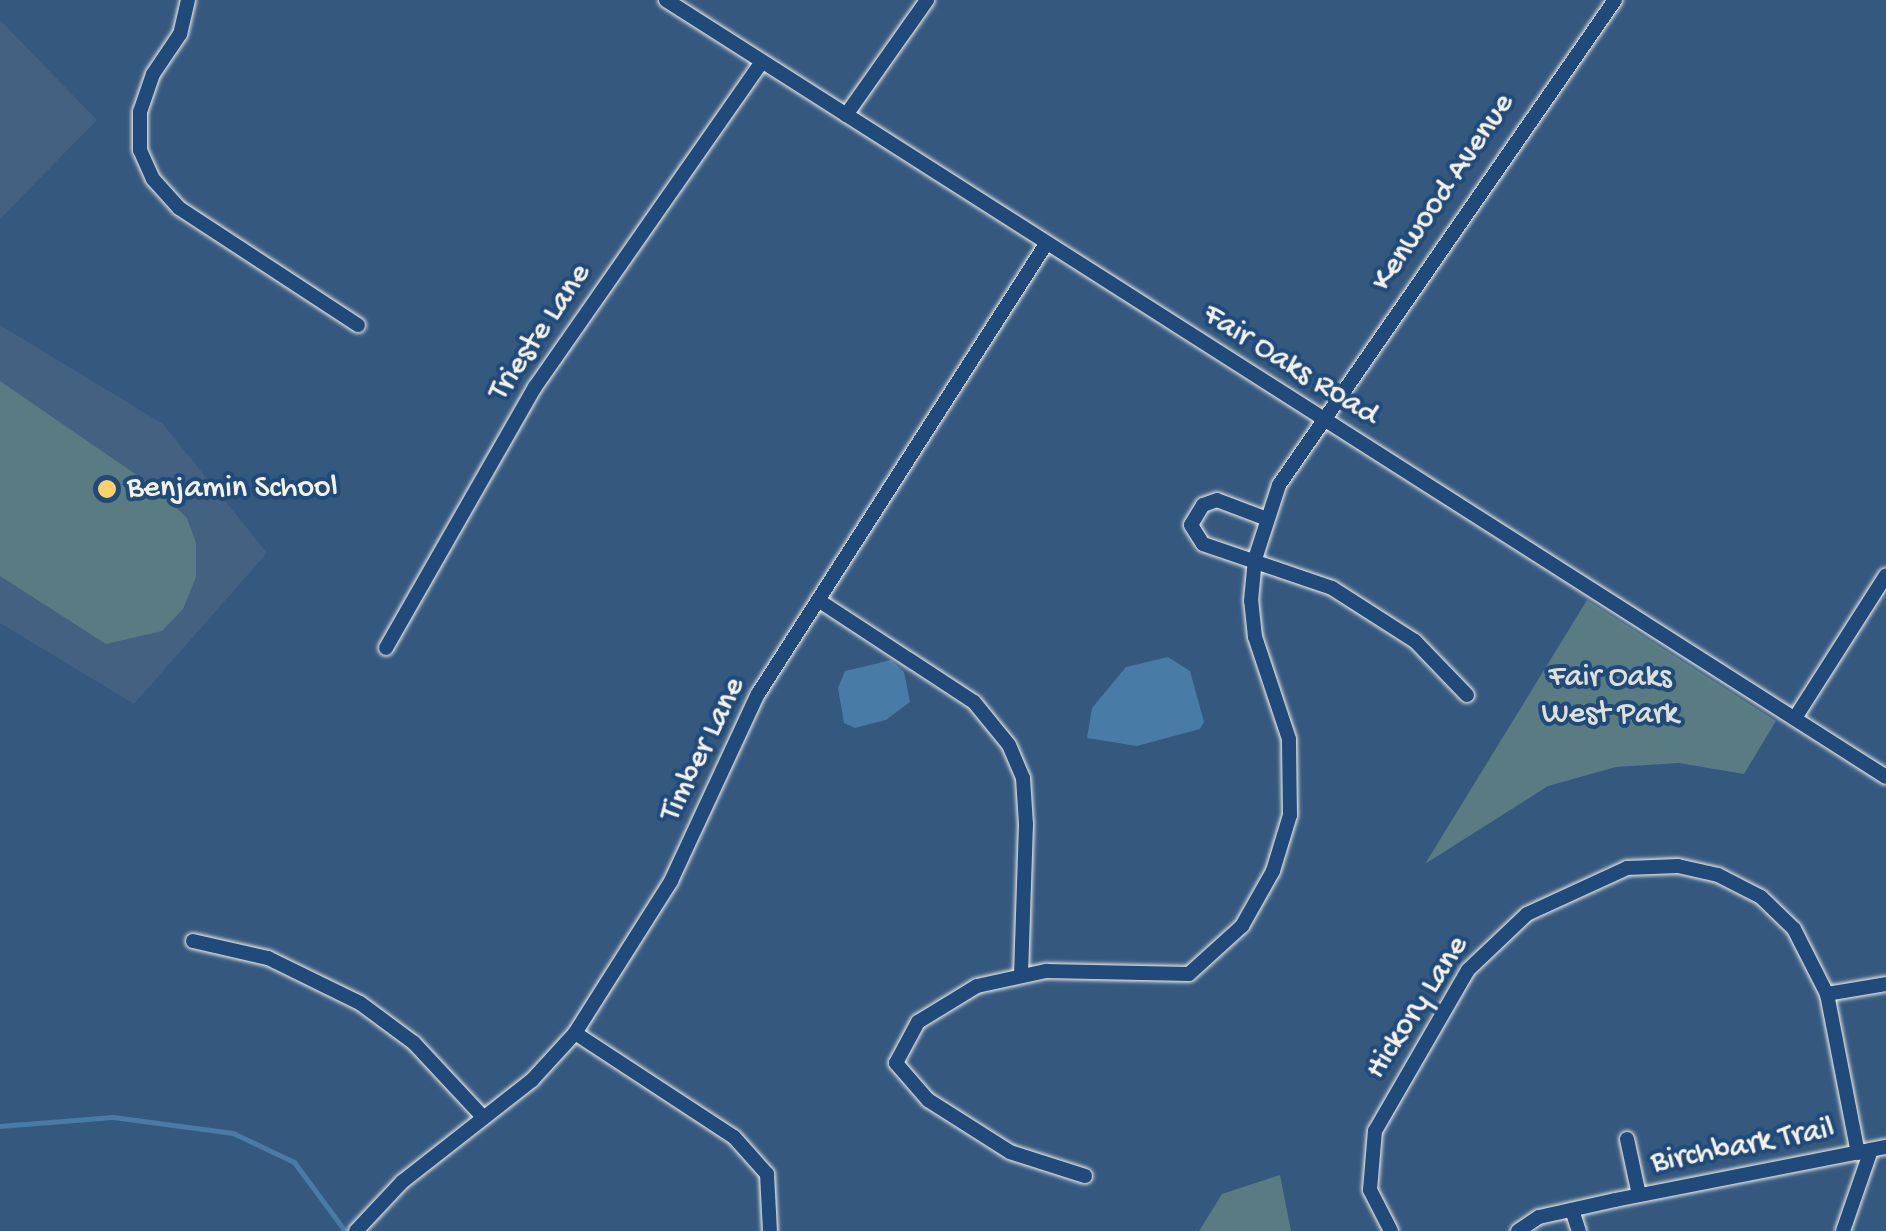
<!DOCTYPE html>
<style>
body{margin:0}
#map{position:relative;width:1886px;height:1231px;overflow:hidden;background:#34587e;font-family:"Gochi Hand",sans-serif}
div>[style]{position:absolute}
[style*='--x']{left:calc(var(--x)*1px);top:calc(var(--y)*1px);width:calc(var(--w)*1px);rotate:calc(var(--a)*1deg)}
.built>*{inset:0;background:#436281}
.green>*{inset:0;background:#587c81}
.water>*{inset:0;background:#487ba5}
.stream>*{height:5px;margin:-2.5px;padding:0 2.5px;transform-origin:2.5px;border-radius:2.5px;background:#487ba5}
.roads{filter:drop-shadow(0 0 2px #f4f1e8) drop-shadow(0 0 2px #f4f1e8)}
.minor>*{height:14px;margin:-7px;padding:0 7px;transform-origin:7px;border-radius:7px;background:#1f4a7a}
.dots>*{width:28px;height:28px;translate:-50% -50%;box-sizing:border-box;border:5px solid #1f4a7a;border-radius:50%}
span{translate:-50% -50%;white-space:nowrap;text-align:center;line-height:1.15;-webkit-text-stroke:8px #1f4a7a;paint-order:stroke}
.street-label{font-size:32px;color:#f4f1e8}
.poi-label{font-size:32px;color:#f4f1e8}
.left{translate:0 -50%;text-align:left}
.park-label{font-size:32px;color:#dddfd9}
</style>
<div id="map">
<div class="built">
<div style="clip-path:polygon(0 20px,97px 120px,0 219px)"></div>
<div style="clip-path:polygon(0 325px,163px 424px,267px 553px,134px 704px,0 623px)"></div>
</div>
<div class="green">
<div style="clip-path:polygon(0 381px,157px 489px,187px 518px,196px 543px,196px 577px,183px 609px,162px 631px,106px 644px,0 576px)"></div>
<div style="clip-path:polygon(1587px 600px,1776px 721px,1744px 774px,1679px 763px,1616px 767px,1548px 786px,1425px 864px)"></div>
<div style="clip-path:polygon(1280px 1175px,1291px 1231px,1199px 1231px,1222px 1194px)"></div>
</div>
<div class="water">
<div style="clip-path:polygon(1168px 657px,1190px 671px,1204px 722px,1200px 729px,1137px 746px,1087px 738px,1092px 708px,1126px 667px)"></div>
<div style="clip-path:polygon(891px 660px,904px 672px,910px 702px,886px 720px,855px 728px,844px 723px,838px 688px,845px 671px)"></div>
</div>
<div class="stream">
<div style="--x:0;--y:1126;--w:113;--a:-4.6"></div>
<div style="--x:113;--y:1117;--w:121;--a:7.6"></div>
<div style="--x:233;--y:1133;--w:68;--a:25.4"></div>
<div style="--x:294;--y:1162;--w:86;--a:53.5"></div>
</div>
<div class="roads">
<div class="minor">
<div style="--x:188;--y:0;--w:35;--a:103"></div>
<div style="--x:180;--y:34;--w:48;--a:124"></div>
<div style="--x:153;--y:74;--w:40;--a:108.9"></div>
<div style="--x:140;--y:112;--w:38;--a:90"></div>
<div style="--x:140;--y:150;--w:32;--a:66"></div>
<div style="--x:153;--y:179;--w:39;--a:48"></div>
<div style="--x:179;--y:208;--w:214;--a:33.2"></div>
<div style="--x:666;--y:0;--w:1446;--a:32.49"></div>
<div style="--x:846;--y:115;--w:141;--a:-54.8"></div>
<div style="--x:1267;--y:519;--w:53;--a:-159.2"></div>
<div style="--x:1217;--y:500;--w:15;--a:160"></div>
<div style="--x:1203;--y:505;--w:23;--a:121"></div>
<div style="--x:1191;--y:525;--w:22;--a:58"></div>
<div style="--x:1203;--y:544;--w:136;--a:18.8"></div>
<div style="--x:1332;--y:588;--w:98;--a:32.6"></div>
<div style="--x:1415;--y:641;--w:75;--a:46.1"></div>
<div style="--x:818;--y:600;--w:186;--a:33.2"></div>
<div style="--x:974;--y:702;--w:55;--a:50.9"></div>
<div style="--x:1009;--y:745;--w:36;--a:67"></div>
<div style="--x:1023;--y:778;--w:46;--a:86.3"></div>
<div style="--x:1026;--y:824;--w:149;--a:91.9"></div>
<div style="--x:386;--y:648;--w:301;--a:-60.3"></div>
<div style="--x:535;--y:387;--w:396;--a:-55.1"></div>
<div style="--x:1795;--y:718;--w:169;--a:-57.5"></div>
<div style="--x:193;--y:941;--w:77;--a:12.8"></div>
<div style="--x:268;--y:958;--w:102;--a:26.1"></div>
<div style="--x:360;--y:1003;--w:67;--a:36.5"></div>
<div style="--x:414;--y:1043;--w:101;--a:47"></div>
<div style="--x:1827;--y:994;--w:60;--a:-9.6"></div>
<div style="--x:575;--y:1033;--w:190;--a:33.2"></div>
<div style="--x:734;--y:1137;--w:50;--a:48.3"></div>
<div style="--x:767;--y:1174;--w:57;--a:87"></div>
<div style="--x:1627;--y:1139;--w:57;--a:77.9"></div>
<div style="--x:1085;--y:1176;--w:79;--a:-162.3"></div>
<div style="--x:1010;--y:1152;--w:97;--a:-147.6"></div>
<div style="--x:928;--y:1100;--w:49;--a:-130.9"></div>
<div style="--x:896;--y:1063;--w:47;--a:-61.8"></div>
<div style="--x:918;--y:1022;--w:69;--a:-31.4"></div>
<div style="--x:977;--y:986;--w:71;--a:-12.3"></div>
<div style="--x:1046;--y:971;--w:143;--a:1.2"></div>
<div style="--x:1189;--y:974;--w:72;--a:-42.2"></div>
<div style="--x:1242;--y:926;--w:63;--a:-60.6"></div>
<div style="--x:1273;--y:871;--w:59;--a:-73.1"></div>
<div style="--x:1290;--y:815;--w:76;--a:-90.8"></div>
<div style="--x:1289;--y:739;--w:108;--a:-108.4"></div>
<div style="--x:1255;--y:637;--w:36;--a:-96"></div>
<div style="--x:1251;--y:601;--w:42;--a:-84.6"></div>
<div style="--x:1255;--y:559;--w:78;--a:-72"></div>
<div style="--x:1279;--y:485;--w:590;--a:-55.29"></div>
<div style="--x:1572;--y:1210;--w:22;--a:72"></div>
<div style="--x:356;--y:1231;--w:67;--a:-46.8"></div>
<div style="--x:402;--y:1182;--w:165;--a:-38.1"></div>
<div style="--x:532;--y:1080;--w:64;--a:-47.5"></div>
<div style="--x:575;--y:1033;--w:180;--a:-57.7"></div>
<div style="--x:671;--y:881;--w:206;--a:-65.1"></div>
<div style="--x:758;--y:694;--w:534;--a:-57.38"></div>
<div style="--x:1391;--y:1231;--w:46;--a:-117.1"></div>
<div style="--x:1370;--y:1190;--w:59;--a:-85.2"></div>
<div style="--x:1375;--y:1131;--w:186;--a:-60"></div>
<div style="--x:1468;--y:970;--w:81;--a:-43.5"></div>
<div style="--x:1527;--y:914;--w:110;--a:-24.7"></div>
<div style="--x:1627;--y:868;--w:51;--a:-2.2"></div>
<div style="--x:1678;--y:866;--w:41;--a:12.7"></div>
<div style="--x:1718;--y:875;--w:48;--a:27.1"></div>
<div style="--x:1761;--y:897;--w:46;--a:44.1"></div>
<div style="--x:1794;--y:929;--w:73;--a:63.1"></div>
<div style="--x:1827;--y:994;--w:162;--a:79"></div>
<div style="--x:1518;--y:1231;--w:25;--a:-34"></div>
<div style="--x:1539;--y:1217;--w:78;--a:-12.6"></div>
<div style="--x:1615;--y:1200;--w:276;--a:-11.1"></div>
<div style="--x:1843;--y:1231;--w:86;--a:-70.9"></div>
</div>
</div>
<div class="dots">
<div style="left:107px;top:489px;background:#ffd166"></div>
</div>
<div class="street-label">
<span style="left:1444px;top:193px;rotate:-56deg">Kenwood Avenue</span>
<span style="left:541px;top:333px;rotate:-56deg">Trieste Lane</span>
<span style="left:1290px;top:366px;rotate:32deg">Fair Oaks Road</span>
<span style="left:704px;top:750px;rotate:-64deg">Timber Lane</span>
<span style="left:1418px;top:1008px;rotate:-57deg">Hickory Lane</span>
<span style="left:1743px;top:1147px;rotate:-11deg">Birchbark Trail</span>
</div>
<div class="poi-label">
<span class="left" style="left:127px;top:489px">Benjamin School</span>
</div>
<div class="park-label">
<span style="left:1610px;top:697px">Fair Oaks<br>West Park</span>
</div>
</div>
